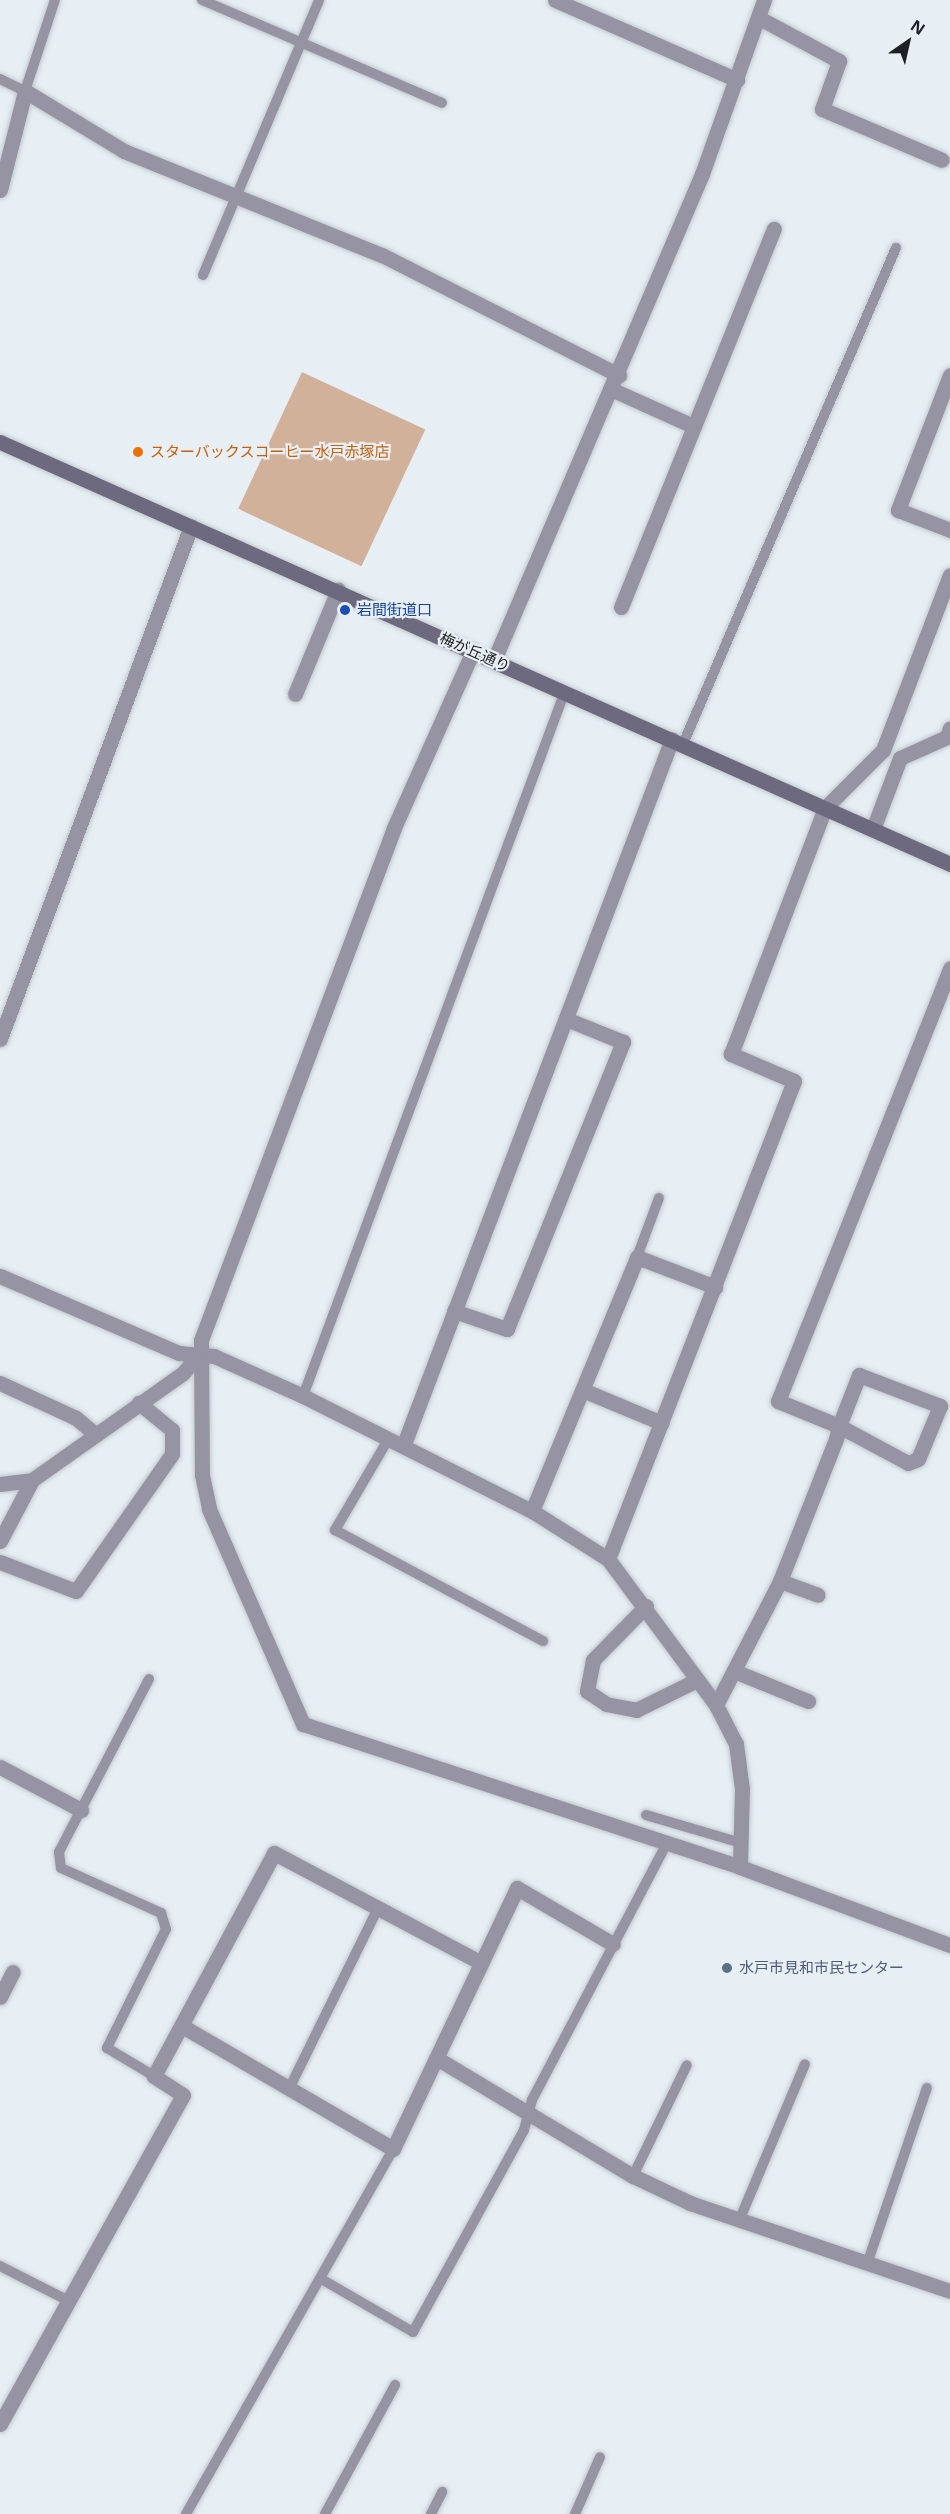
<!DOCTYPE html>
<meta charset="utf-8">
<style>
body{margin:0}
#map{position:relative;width:950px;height:2514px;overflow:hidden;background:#e7eef4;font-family:"Noto Sans","Noto Sans JP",sans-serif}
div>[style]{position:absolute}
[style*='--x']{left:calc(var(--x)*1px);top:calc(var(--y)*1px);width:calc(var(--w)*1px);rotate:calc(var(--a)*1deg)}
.building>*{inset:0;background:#d2b19b;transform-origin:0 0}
.roads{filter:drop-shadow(0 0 2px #c3c9ce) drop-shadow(0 0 2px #c3c9ce)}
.lane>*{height:10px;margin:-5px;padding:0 5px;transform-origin:5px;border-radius:5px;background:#9693a2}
.street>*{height:15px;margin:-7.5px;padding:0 7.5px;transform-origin:7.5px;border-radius:7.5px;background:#9693a2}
.secondary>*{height:15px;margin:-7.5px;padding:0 7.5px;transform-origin:7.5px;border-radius:7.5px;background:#6d697e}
.dots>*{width:16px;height:16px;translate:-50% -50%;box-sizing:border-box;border:3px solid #e7eef4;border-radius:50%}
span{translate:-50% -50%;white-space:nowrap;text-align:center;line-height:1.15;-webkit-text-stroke:4.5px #e7eef4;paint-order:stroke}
.food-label{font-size:15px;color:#c56008}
.left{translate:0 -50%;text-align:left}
.transit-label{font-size:15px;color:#164399}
.street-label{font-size:15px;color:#1d1f21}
.service-label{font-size:15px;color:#4e5e75}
.north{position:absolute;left:878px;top:12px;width:60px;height:60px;-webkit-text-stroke:4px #e7eef4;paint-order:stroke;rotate:34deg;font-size:16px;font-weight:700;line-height:24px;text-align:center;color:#1d1f21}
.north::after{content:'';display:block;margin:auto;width:21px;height:27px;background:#1d1f21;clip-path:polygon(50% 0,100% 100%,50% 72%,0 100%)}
</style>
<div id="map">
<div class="building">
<div style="left:302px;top:372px;width:136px;height:151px;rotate:25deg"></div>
</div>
<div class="roads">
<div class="lane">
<div style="--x:202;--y:0;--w:261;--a:23.2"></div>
<div style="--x:0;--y:79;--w:28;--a:26"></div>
<div style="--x:25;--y:91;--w:96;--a:-71.8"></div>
<div style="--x:203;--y:275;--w:298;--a:-67.1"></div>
<div style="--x:683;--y:744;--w:540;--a:-66.76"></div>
<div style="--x:637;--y:1257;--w:63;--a:-69.6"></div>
<div style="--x:303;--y:1396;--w:752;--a:-69.61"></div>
<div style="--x:389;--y:1438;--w:107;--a:120.4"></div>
<div style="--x:335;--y:1530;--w:236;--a:28.1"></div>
<div style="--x:149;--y:1679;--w:195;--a:117.5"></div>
<div style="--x:59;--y:1852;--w:16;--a:83"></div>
<div style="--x:61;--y:1868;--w:110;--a:24.2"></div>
<div style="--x:161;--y:1913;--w:17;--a:73"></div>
<div style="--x:166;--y:1929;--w:133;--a:116.4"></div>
<div style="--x:107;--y:2048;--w:55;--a:30.8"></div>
<div style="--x:646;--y:1815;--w:96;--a:16.4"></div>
<div style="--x:289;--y:2089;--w:202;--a:-63.8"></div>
<div style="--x:633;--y:2176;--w:123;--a:-64.1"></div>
<div style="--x:739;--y:2221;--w:170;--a:-67.2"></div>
<div style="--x:867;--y:2264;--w:186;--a:-71.2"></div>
<div style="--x:0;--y:2266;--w:75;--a:26.9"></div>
<div style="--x:323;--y:2280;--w:104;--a:30"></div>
<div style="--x:413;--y:2332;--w:230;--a:-61.2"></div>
<div style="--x:524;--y:2130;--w:31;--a:-75"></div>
<div style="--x:532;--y:2100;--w:288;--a:-62.3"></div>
<div style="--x:186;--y:2514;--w:420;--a:-60.4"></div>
<div style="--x:325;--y:2514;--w:147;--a:-61.5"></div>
<div style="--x:431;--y:2514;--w:25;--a:-63"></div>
<div style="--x:575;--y:2514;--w:62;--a:-66.3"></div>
</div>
<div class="street">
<div style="--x:555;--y:0;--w:199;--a:23.7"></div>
<div style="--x:761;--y:19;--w:89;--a:28.3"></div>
<div style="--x:839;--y:61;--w:51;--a:109.5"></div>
<div style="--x:822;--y:109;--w:130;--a:23"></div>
<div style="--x:0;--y:190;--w:102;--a:-75.8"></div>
<div style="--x:25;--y:91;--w:116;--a:31.2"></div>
<div style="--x:124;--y:151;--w:278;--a:22"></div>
<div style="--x:382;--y:255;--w:266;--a:26.9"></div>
<div style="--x:950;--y:375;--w:145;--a:111.1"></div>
<div style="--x:898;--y:510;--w:56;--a:21"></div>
<div style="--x:613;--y:390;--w:88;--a:24.2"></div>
<div style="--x:621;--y:607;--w:408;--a:-68"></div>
<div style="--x:473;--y:651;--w:194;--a:114.1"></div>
<div style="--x:394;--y:828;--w:547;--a:110.65"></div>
<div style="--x:201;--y:1340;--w:135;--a:89.6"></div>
<div style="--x:202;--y:1475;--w:35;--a:78"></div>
<div style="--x:209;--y:1509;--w:235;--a:66.4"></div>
<div style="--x:303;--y:1724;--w:460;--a:18.1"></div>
<div style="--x:740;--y:1867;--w:224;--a:20.4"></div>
<div style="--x:494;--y:660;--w:529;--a:-66.83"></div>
<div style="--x:702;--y:174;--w:185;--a:-70.4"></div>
<div style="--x:295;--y:694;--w:113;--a:-67.5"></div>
<div style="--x:873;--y:829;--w:76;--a:-69.2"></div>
<div style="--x:900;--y:758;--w:51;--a:-24.1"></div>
<div style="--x:947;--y:737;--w:9;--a:-72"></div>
<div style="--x:0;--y:1039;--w:547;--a:-69.58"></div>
<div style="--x:0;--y:1276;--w:195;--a:23.3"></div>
<div style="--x:179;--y:1353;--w:35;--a:5"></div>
<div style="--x:214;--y:1356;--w:98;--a:24.2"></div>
<div style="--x:303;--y:1396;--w:256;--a:26.7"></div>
<div style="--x:532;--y:1511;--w:90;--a:32.3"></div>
<div style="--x:608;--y:1559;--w:182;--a:53.5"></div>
<div style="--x:716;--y:1705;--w:44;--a:62.9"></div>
<div style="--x:736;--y:1744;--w:45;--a:82.4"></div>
<div style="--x:742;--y:1789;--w:78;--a:91.5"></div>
<div style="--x:454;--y:1311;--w:56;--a:18.8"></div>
<div style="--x:507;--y:1329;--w:310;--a:-68"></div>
<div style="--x:623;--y:1042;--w:61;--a:-158"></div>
<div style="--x:859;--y:1375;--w:87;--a:20.9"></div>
<div style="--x:940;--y:1406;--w:57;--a:112.5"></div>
<div style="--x:918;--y:1459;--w:11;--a:158"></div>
<div style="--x:908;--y:1463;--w:78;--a:-151.8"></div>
<div style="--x:839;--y:1426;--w:55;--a:-68.6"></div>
<div style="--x:0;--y:1383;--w:84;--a:24.7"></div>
<div style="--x:76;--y:1418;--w:26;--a:40"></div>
<div style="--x:585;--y:1391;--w:83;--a:22.6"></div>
<div style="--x:404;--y:1444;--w:754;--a:-69.19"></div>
<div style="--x:0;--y:1484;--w:32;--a:-7"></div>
<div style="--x:532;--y:1511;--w:275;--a:-67.5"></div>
<div style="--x:637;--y:1257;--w:84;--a:21"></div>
<div style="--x:0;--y:1541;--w:69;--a:-62.3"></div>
<div style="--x:32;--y:1480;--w:185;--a:-35.3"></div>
<div style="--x:183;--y:1373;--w:25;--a:-50"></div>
<div style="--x:608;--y:1559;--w:513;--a:-68.74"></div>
<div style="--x:794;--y:1081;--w:69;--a:-156.8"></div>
<div style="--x:731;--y:1054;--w:263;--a:-69.1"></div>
<div style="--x:825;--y:808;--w:82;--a:-45"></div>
<div style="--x:883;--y:750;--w:187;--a:-69.1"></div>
<div style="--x:0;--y:1562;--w:81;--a:20.9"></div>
<div style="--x:76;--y:1591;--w:167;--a:-55"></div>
<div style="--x:172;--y:1454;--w:24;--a:-90"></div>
<div style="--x:172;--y:1430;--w:43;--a:-140.7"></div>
<div style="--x:780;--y:1581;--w:40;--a:20.2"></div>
<div style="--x:646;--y:1606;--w:76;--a:134.5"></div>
<div style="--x:593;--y:1660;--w:32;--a:101"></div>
<div style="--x:587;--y:1691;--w:23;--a:34"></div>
<div style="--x:606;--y:1704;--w:31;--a:11"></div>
<div style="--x:636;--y:1710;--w:68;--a:-26.2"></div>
<div style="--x:734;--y:1671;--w:80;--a:22.1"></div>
<div style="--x:716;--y:1705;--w:140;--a:-62.7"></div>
<div style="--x:780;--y:1581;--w:153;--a:-68.5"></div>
<div style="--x:836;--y:1439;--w:13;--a:-77"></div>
<div style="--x:839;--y:1426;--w:66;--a:-157.7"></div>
<div style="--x:778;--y:1401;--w:466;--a:-68.3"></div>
<div style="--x:0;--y:1767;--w:92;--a:28"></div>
<div style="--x:0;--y:1997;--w:28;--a:-63"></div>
<div style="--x:182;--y:2026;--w:244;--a:30.2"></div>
<div style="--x:393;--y:2149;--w:289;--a:-64.6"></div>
<div style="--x:517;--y:1888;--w:111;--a:30.3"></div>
<div style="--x:438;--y:2059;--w:227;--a:31"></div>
<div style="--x:633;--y:2176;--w:63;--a:25.3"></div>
<div style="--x:690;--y:2203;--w:274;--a:18.7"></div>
<div style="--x:0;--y:2424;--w:376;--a:-60.9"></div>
<div style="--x:183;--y:2095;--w:35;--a:-147"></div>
<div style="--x:154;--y:2076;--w:253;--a:-61.7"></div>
<div style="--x:274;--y:1853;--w:233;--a:27.9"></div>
</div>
<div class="secondary">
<div style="--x:0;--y:442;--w:1040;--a:23.95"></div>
</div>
</div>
<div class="dots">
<div style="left:138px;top:452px;background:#e8710a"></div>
<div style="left:345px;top:610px;background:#1a4fb4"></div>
<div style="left:727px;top:1968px;background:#5c6f8a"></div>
</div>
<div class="food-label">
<span class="left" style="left:150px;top:452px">スターバックスコーヒー水戸赤塚店</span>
</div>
<div class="transit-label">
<span class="left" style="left:357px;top:610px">岩間街道口</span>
</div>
<div class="street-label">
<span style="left:475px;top:652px;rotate:24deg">梅が丘通り</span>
</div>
<div class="service-label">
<span class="left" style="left:739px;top:1968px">水戸市見和市民センター</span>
</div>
<div class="north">N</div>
</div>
